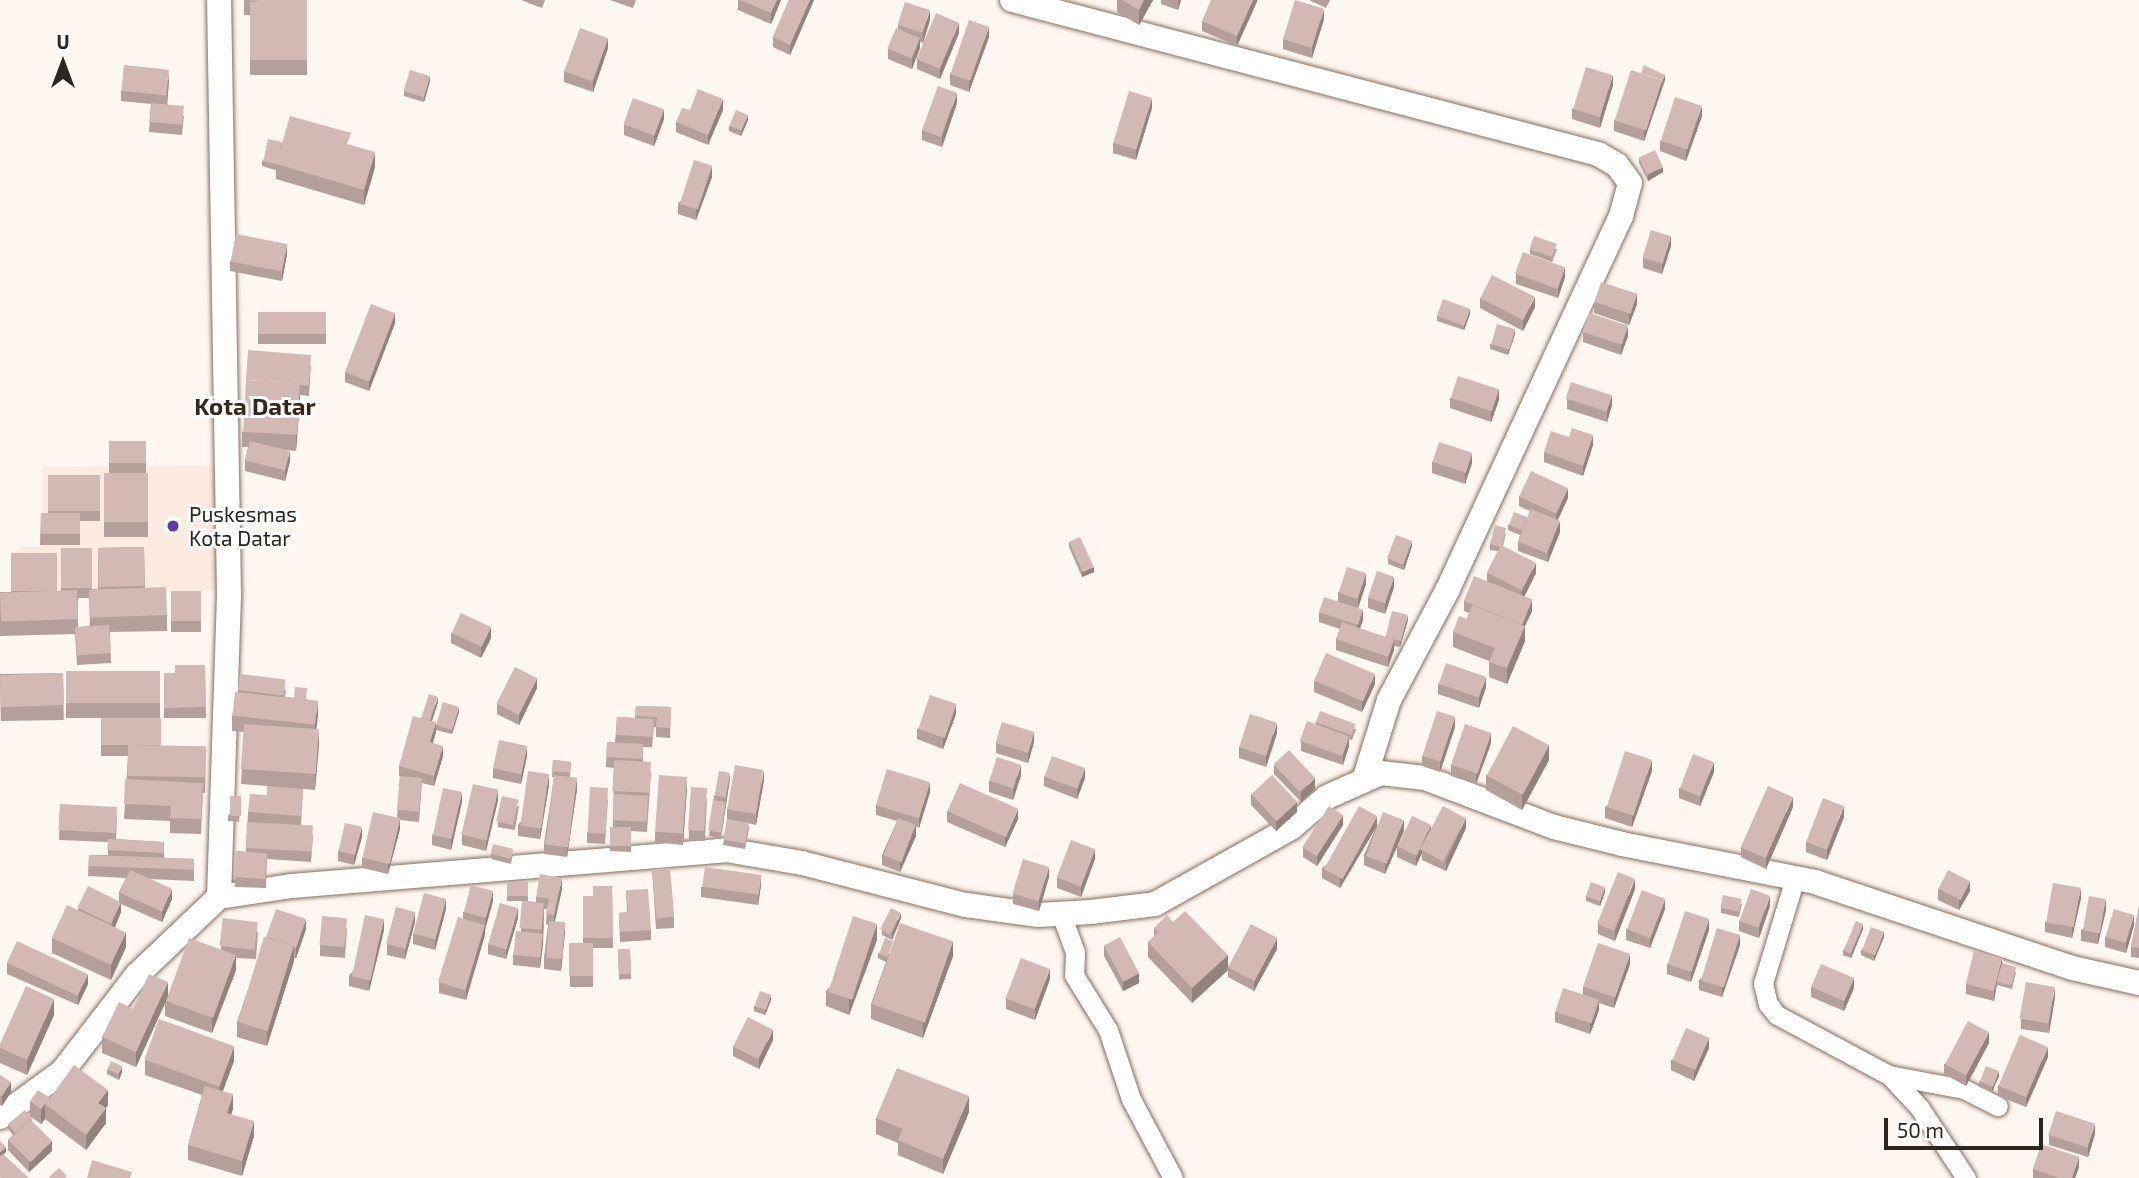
<!DOCTYPE html>
<style>
body{margin:0}
#map{position:relative;width:2139px;height:1178px;overflow:hidden;background:#fef6f0;font-family:"Exo 2",sans-serif}
div>[style]{position:absolute}
[style*='--x']{left:calc(var(--x)*1px);top:calc(var(--y)*1px);width:calc(var(--w)*1px);rotate:calc(var(--a)*1deg)}
.built>*{inset:0;background:#fdebe0}
.roads{filter:drop-shadow(0 0 2px #816e61) drop-shadow(0 0 2px #816e61)}
.minor>*{height:19px;margin:-9.5px;padding:0 9.5px;transform-origin:9.5px;border-radius:9.5px;background:#fff}
.tertiary>*{height:24px;margin:-12px;padding:0 12px;transform-origin:12px;border-radius:12px;background:#fff}
.wall>*{inset:0;background:#b59f9a;transform-origin:0 0}
.shaded-wall>*{inset:0;background:#94827d}
.building>*{inset:0;background:#d3b9b3;transform-origin:0 0}
.dots>*{width:19px;height:19px;translate:-50% -50%;box-sizing:border-box;border:4px solid #fff;border-radius:50%}
span{translate:-50% -50%;white-space:nowrap;text-align:center;line-height:1.15;-webkit-text-stroke:6px #fff;paint-order:stroke}
.poi-label{font-size:21px;color:#2d2520}
.left{translate:0 -50%;text-align:left}
.quarter-label{font-size:24px;color:#36271b;font-weight:700}
.north{position:absolute;left:28px;top:28px;width:70px;height:70px;-webkit-text-stroke:5px #fff;paint-order:stroke;rotate:0deg;font-size:19px;font-weight:700;line-height:28px;text-align:center;color:#2d2520}
.north::after{content:'';display:block;margin:auto;width:24px;height:32px;background:#2d2520;clip-path:polygon(50% 0,100% 100%,50% 72%,0 100%)}
.scale{position:absolute;left:1884px;top:1118px;width:159px;height:32px;box-sizing:border-box;border:4px solid #2d2520;border-top:0;padding-left:9px;font-size:21px;line-height:24px;white-space:nowrap;color:#2d2520;-webkit-text-stroke:5px #fff;paint-order:stroke}
</style>
<div id="map">
<div class="built">
<div style="clip-path:polygon(215px 465px,217px 590px,18px 592px,18px 547px,42px 547px,42px 467px)"></div>
</div>
<div class="roads">
<div class="minor">
<div style="--x:1795;--y:878;--w:110;--a:106.9"></div>
<div style="--x:1763;--y:983;--w:22;--a:77"></div>
<div style="--x:1768;--y:1004;--w:14;--a:51"></div>
<div style="--x:1777;--y:1015;--w:127;--a:28.2"></div>
<div style="--x:1889;--y:1075;--w:44;--a:46.8"></div>
<div style="--x:1919;--y:1107;--w:85;--a:56.5"></div>
<div style="--x:1061;--y:914;--w:40;--a:69.8"></div>
<div style="--x:1075;--y:952;--w:23;--a:92"></div>
<div style="--x:1074;--y:975;--w:65;--a:58.3"></div>
<div style="--x:1108;--y:1030;--w:73;--a:71.6"></div>
<div style="--x:1131;--y:1099;--w:89;--a:62"></div>
<div style="--x:1889;--y:1075;--w:76;--a:10.6"></div>
<div style="--x:1964;--y:1089;--w:38;--a:27"></div>
</div>
<div class="tertiary">
<div style="--x:1012;--y:0;--w:606;--a:14.72"></div>
<div style="--x:1598;--y:154;--w:22;--a:30"></div>
<div style="--x:1617;--y:165;--w:22;--a:54"></div>
<div style="--x:1630;--y:183;--w:34;--a:105"></div>
<div style="--x:1621;--y:216;--w:411;--a:114.9"></div>
<div style="--x:1448;--y:589;--w:126;--a:118"></div>
<div style="--x:1389;--y:700;--w:81;--a:107.3"></div>
<div style="--x:219;--y:897;--w:303;--a:-88.1"></div>
<div style="--x:229;--y:594;--w:594;--a:-90.96"></div>
<div style="--x:0;--y:1117;--w:77;--a:-36"></div>
<div style="--x:62;--y:1072;--w:123;--a:-52.3"></div>
<div style="--x:137;--y:975;--w:113;--a:-43.6"></div>
<div style="--x:219;--y:897;--w:74;--a:-8.6"></div>
<div style="--x:292;--y:886;--w:435;--a:-4.7"></div>
<div style="--x:726;--y:850;--w:77;--a:9.7"></div>
<div style="--x:802;--y:863;--w:169;--a:14.4"></div>
<div style="--x:966;--y:905;--w:73;--a:7.9"></div>
<div style="--x:1038;--y:915;--w:53;--a:-3.2"></div>
<div style="--x:1091;--y:912;--w:64;--a:-7.1"></div>
<div style="--x:1155;--y:904;--w:156;--a:-29.2"></div>
<div style="--x:1291;--y:828;--w:48;--a:-40.7"></div>
<div style="--x:1327;--y:797;--w:59;--a:-24"></div>
<div style="--x:1381;--y:773;--w:44;--a:6.5"></div>
<div style="--x:1425;--y:778;--w:138;--a:20.8"></div>
<div style="--x:1554;--y:827;--w:70;--a:14"></div>
<div style="--x:1622;--y:844;--w:197;--a:11.1"></div>
<div style="--x:1815;--y:882;--w:271;--a:18.5"></div>
<div style="--x:2072;--y:968;--w:69;--a:12.6"></div>
</div>
</div>
<div class="wall">
<div style="clip-path:polygon(244px 0,307px 0,307px 75px,250px 75px,250px 15px,244px 15px)"></div>
<div style="clip-path:polygon(521px 0,545px 0,542px 8px)"></div>
<div style="clip-path:polygon(610px 0,636px 0,633px 8px)"></div>
<div style="clip-path:polygon(738px 0,781px 0,771px 24px,738px 10px)"></div>
<div style="clip-path:polygon(789px 0,814px 0,790px 55px,773px 47px,773px 37px)"></div>
<div style="clip-path:polygon(1117px 0,1153px 0,1139px 25px,1117px 12px)"></div>
<div style="clip-path:polygon(1161px 0,1181px 0,1178px 10px,1161px 4px)"></div>
<div style="clip-path:polygon(1257px 0,1237px 46px,1202px 31px,1202px 21px)"></div>
<div style="clip-path:polygon(1309px 0,1330px 0,1326px 8px)"></div>
<div style="clip-path:polygon(1324px 19px,1312px 58px,1283px 49px,1283px 39px)"></div>
<div style="clip-path:polygon(930px 20px,923px 43px,920px 42px,920px 48px,912px 69px,888px 59px,888px 49px,898px 29px,898px 25px)"></div>
<div style="clip-path:polygon(959px 33px,940px 79px,917px 69px,917px 59px)"></div>
<div style="clip-path:polygon(989px 37px,969px 92px,950px 85px,950px 74px)"></div>
<div style="clip-path:polygon(608px 48px,593px 92px,564px 82px,564px 71px)"></div>
<div style="clip-path:polygon(169px 80px,167px 104px,184px 116px,182px 135px,149px 132px,151px 104px,121px 101px,121px 91px)"></div>
<div style="clip-path:polygon(1665px 80px,1644px 141px,1614px 131px,1614px 120px)"></div>
<div style="clip-path:polygon(430px 81px,424px 102px,404px 96px,404px 91px)"></div>
<div style="clip-path:polygon(1613px 85px,1600px 128px,1572px 119px,1572px 109px)"></div>
<div style="clip-path:polygon(957px 103px,942px 147px,922px 140px,922px 130px)"></div>
<div style="clip-path:polygon(1152px 108px,1136px 160px,1113px 153px,1113px 143px)"></div>
<div style="clip-path:polygon(690px 110px,723px 110px,708px 145px,676px 132px,676px 122px)"></div>
<div style="clip-path:polygon(1702px 116px,1686px 161px,1660px 151px,1660px 141px)"></div>
<div style="clip-path:polygon(664px 119px,654px 146px,624px 135px,624px 125px)"></div>
<div style="clip-path:polygon(748px 120px,741px 136px,729px 131px,729px 126px)"></div>
<div style="clip-path:polygon(282px 143px,351px 145px,375px 167px,364px 205px,276px 179px,276px 169px,275px 170px,262px 166px,262px 161px)"></div>
<div style="clip-path:polygon(1639px 158px,1663px 172px,1648px 181px,1639px 163px)"></div>
<div style="clip-path:polygon(712px 177px,696px 220px,678px 214px,678px 203px)"></div>
<div style="clip-path:polygon(1671px 246px,1662px 274px,1643px 268px,1643px 258px)"></div>
<div style="clip-path:polygon(1530px 249px,1557px 249px,1552px 262px,1530px 254px)"></div>
<div style="clip-path:polygon(287px 254px,282px 281px,230px 271px,230px 261px)"></div>
<div style="clip-path:polygon(1516px 274px,1565px 277px,1558px 298px,1516px 284px)"></div>
<div style="clip-path:polygon(1480px 298px,1535px 307px,1523px 331px,1480px 308px)"></div>
<div style="clip-path:polygon(1594px 302px,1637px 304px,1629px 325px,1594px 313px)"></div>
<div style="left:258px;top:312px;width:68px;height:32px"></div>
<div style="clip-path:polygon(1470px 314px,1464px 330px,1437px 321px,1437px 316px)"></div>
<div style="clip-path:polygon(395px 323px,369px 391px,345px 382px,345px 372px)"></div>
<div style="clip-path:polygon(1583px 332px,1628px 336px,1621px 355px,1583px 342px)"></div>
<div style="clip-path:polygon(1515px 334px,1508px 355px,1490px 349px,1490px 344px)"></div>
<div style="clip-path:polygon(311px 365px,309px 396px,300px 395px,296px 451px,286px 450px,290px 461px,285px 481px,245px 471px,245px 460px,248px 447px,242px 447px,242px 432px)"></div>
<div style="clip-path:polygon(1450px 398px,1499px 400px,1491px 422px,1450px 408px)"></div>
<div style="clip-path:polygon(1567px 399px,1612px 405px,1607px 422px,1567px 409px)"></div>
<div style="clip-path:polygon(109px 441px,146px 441px,146px 473px,148px 473px,148px 537px,104px 537px,104px 473px,109px 473px)"></div>
<div style="clip-path:polygon(1593px 445px,1583px 476px,1544px 462px,1544px 452px)"></div>
<div style="clip-path:polygon(1432px 462px,1472px 463px,1465px 484px,1432px 473px)"></div>
<div style="clip-path:polygon(48px 475px,100px 475px,100px 521px,80px 521px,80px 545px,40px 545px,41px 513px,48px 513px)"></div>
<div style="clip-path:polygon(1519px 496px,1568px 498px,1558px 520px,1560px 532px,1548px 562px,1518px 551px,1518px 541px,1520px 535px,1508px 530px,1508px 525px,1527px 519px,1530px 511px,1519px 506px)"></div>
<div style="clip-path:polygon(1506px 533px,1503px 546px,1536px 573px,1524px 597px,1532px 611px,1525px 626px,1525px 641px,1507px 684px,1489px 677px,1489px 661px,1453px 647px,1453px 632px,1467px 619px,1469px 613px,1464px 611px,1464px 601px,1487px 582px,1487px 573px,1498px 551px,1490px 550px,1490px 544px)"></div>
<div style="clip-path:polygon(1069px 542px,1094px 572px,1082px 577px,1069px 547px)"></div>
<div style="clip-path:polygon(1412px 546px,1404px 570px,1388px 564px,1388px 559px)"></div>
<div style="clip-path:polygon(evenodd,144px 547px,145px 588px,167px 615px,167px 631px,110px 632px,111px 663px,77px 665px,75px 634px,0 636px,0 592px,11px 592px,11px 553px,57px 591px,61px 591px,61px 548px,92px 548px,92px 589px,98px 589px,98px 548px,144px 547px,78px 598px,89px 598px,90px 626px,78px 627px,78px 598px)"></div>
<div style="clip-path:polygon(1366px 584px,1358px 608px,1363px 620px,1360px 629px,1385px 637px,1408px 620px,1400px 647px,1394px 646px,1394px 650px,1388px 667px,1336px 650px,1336px 639px,1340px 629px,1319px 622px,1319px 612px,1338px 602px,1338px 592px)"></div>
<div style="clip-path:polygon(1394px 587px,1385px 614px,1368px 608px,1368px 598px)"></div>
<div style="left:171px;top:591px;width:30px;height:41px"></div>
<div style="clip-path:polygon(451px 633px,491px 638px,481px 658px,451px 643px)"></div>
<div style="clip-path:polygon(205px 665px,206px 718px,164px 718px,164px 673px,175px 673px)"></div>
<div style="left:66px;top:671px;width:94px;height:47px"></div>
<div style="left:63px;top:673px;width:47px;height:63px;rotate:89deg"></div>
<div style="clip-path:polygon(240px 674px,286px 690px,285px 697px,307px 699px,318px 715px,316px 729px,319px 744px,315px 790px,303px 789px,301px 825px,313px 836px,311px 862px,267px 859px,266px 888px,235px 887px,236px 851px,246px 852px,248px 812px,267px 795px,267px 786px,241px 784px,244px 732px,232px 731px,232px 716px,238px 692px)"></div>
<div style="clip-path:polygon(1314px 681px,1375px 684px,1362px 712px,1314px 692px)"></div>
<div style="clip-path:polygon(1438px 684px,1486px 687px,1479px 708px,1438px 694px)"></div>
<div style="clip-path:polygon(537px 688px,519px 725px,497px 714px,497px 704px)"></div>
<div style="clip-path:polygon(438px 702px,432px 721px,436px 732px,433px 743px,443px 756px,434px 786px,422px 783px,419px 822px,400px 820px,400px 829px,388px 874px,362px 868px,362px 858px,397px 818px,400px 776px,399px 776px,399px 766px,422px 718px)"></div>
<div style="clip-path:polygon(636px 706px,671px 707px,670px 738px,656px 737px,656px 727px,654px 727px,652px 747px,643px 747px,643px 761px,651px 772px,647px 832px,631px 831px,631px 852px,610px 851px,610px 827px,613px 827px,614px 768px,606px 767px,607px 742px,615px 743px,617px 717px,635px 718px)"></div>
<div style="clip-path:polygon(459px 712px,452px 734px,436px 730px,436px 725px)"></div>
<div style="clip-path:polygon(956px 714px,943px 749px,917px 739px,917px 729px)"></div>
<div style="clip-path:polygon(101px 719px,161px 746px,206px 747px,205px 793px,203px 793px,201px 834px,170px 833px,170px 821px,124px 819px,128px 756px,101px 756px)"></div>
<div style="clip-path:polygon(1316px 722px,1356px 729px,1352px 740px,1349px 739px,1349px 746px,1343px 765px,1301px 751px,1301px 741px,1316px 725px)"></div>
<div style="clip-path:polygon(1455px 727px,1440px 772px,1422px 766px,1422px 756px)"></div>
<div style="clip-path:polygon(1277px 733px,1266px 767px,1239px 758px,1239px 747px)"></div>
<div style="clip-path:polygon(1034px 742px,1028px 763px,996px 753px,996px 743px)"></div>
<div style="clip-path:polygon(1491px 743px,1476px 784px,1451px 776px,1451px 765px)"></div>
<div style="clip-path:polygon(527px 756px,521px 784px,493px 778px,493px 768px)"></div>
<div style="clip-path:polygon(553px 760px,571px 762px,570px 777px,577px 789px,567px 857px,544px 854px,544px 844px,554px 777px,552px 777px)"></div>
<div style="clip-path:polygon(1549px 760px,1522px 810px,1486px 790px,1486px 775px)"></div>
<div style="clip-path:polygon(1274px 764px,1315px 789px,1301px 802px,1274px 774px)"></div>
<div style="clip-path:polygon(1652px 771px,1632px 827px,1605px 818px,1605px 807px)"></div>
<div style="clip-path:polygon(1714px 772px,1700px 806px,1679px 798px,1679px 788px)"></div>
<div style="clip-path:polygon(1021px 775px,1013px 800px,989px 792px,989px 781px)"></div>
<div style="clip-path:polygon(1044px 776px,1085px 778px,1077px 799px,1044px 786px)"></div>
<div style="clip-path:polygon(730px 778px,721px 838px,709px 836px,714px 796px)"></div>
<div style="clip-path:polygon(764px 780px,756px 825px,748px 823px,749px 829px,745px 849px,723px 845px,727px 820px,727px 809px)"></div>
<div style="clip-path:polygon(549px 785px,540px 839px,518px 836px,518px 825px)"></div>
<div style="clip-path:polygon(687px 787px,683px 845px,655px 842px,655px 832px)"></div>
<div style="clip-path:polygon(930px 792px,919px 828px,916px 826px,916px 836px,900px 872px,882px 865px,882px 855px,897px 821px,876px 815px,876px 805px)"></div>
<div style="clip-path:polygon(1251px 794px,1297px 812px,1276px 831px,1251px 805px)"></div>
<div style="clip-path:polygon(241px 796px,239px 822px,228px 821px,228px 816px)"></div>
<div style="clip-path:polygon(608px 798px,605px 844px,587px 843px,587px 833px)"></div>
<div style="clip-path:polygon(707px 798px,705px 841px,689px 840px,689px 830px)"></div>
<div style="clip-path:polygon(498px 800px,486px 851px,462px 845px,462px 835px)"></div>
<div style="clip-path:polygon(462px 802px,451px 850px,432px 845px,432px 835px)"></div>
<div style="clip-path:polygon(60px 804px,117px 817px,116px 839px,164px 842px,164px 858px,194px 859px,194px 881px,149px 879px,172px 899px,162px 922px,121px 904px,121px 912px,115px 927px,126px 947px,111px 980px,52px 953px,52px 938px,78px 910px,78px 908px,119px 901px,119px 892px,126px 878px,88px 876px,89px 855px,108px 855px,108px 842px,59px 840px)"></div>
<div style="clip-path:polygon(519px 805px,515px 830px,498px 827px,498px 822px)"></div>
<div style="clip-path:polygon(1793px 807px,1766px 869px,1741px 857px,1741px 847px)"></div>
<div style="clip-path:polygon(947px 811px,1018px 819px,1005px 847px,947px 822px)"></div>
<div style="clip-path:polygon(1844px 817px,1827px 860px,1806px 852px,1806px 842px)"></div>
<div style="clip-path:polygon(1343px 825px,1317px 866px,1303px 857px,1303px 847px)"></div>
<div style="clip-path:polygon(1377px 826px,1404px 831px,1385px 874px,1364px 865px,1364px 855px,1376px 827px,1340px 888px,1322px 878px,1322px 868px)"></div>
<div style="clip-path:polygon(1466px 828px,1446px 871px,1422px 860px,1422px 853px,1416px 866px,1397px 857px,1397px 846px,1431px 831px)"></div>
<div style="clip-path:polygon(362px 837px,354px 865px,338px 861px,338px 851px)"></div>
<div style="clip-path:polygon(491px 854px,513px 854px,511px 864px,491px 859px)"></div>
<div style="clip-path:polygon(1095px 859px,1081px 897px,1057px 888px,1057px 878px)"></div>
<div style="clip-path:polygon(652px 869px,674px 917px,674px 928px,656px 929px)"></div>
<div style="clip-path:polygon(1049px 877px,1039px 911px,1013px 904px,1013px 894px)"></div>
<div style="left:528px;top:882px;width:19px;height:21px;rotate:90deg"></div>
<div style="clip-path:polygon(761px 885px,758px 905px,701px 897px,701px 887px)"></div>
<div style="clip-path:polygon(612px 886px,613px 948px,593px 948px,593px 987px,570px 987px,569px 943px,583px 943px,583px 896px,593px 896px)"></div>
<div style="clip-path:polygon(562px 889px,555px 921px,565px 932px,561px 971px,544px 969px,544px 958px,548px 925px,546px 924px,547px 909px,544px 909px,543px 944px,540px 968px,513px 965px,513px 955px,521px 932px,522px 901px,536px 902px,536px 897px)"></div>
<div style="clip-path:polygon(1635px 889px,1615px 941px,1598px 934px,1598px 924px)"></div>
<div style="clip-path:polygon(1938px 889px,1970px 891px,1959px 910px,1938px 900px)"></div>
<div style="clip-path:polygon(626px 890px,651px 930px,651px 940px,620px 942px,619px 913px,627px 912px)"></div>
<div style="clip-path:polygon(1605px 892px,1600px 906px,1586px 901px,1586px 896px)"></div>
<div style="clip-path:polygon(2081px 898px,2072px 938px,2045px 932px,2045px 922px)"></div>
<div style="clip-path:polygon(493px 901px,466px 1000px,439px 993px,439px 982px,463px 919px,463px 912px)"></div>
<div style="clip-path:polygon(1742px 904px,1739px 917px,1721px 913px,1721px 908px)"></div>
<div style="clip-path:polygon(1770px 906px,1759px 938px,1739px 931px,1739px 921px)"></div>
<div style="clip-path:polygon(2139px 906px,2139px 958px,2131px 957px,2131px 947px)"></div>
<div style="clip-path:polygon(446px 909px,435px 950px,413px 944px,413px 934px)"></div>
<div style="clip-path:polygon(1665px 909px,1650px 948px,1626px 940px,1626px 929px)"></div>
<div style="clip-path:polygon(2106px 910px,2098px 944px,2081px 941px,2081px 930px)"></div>
<div style="clip-path:polygon(223px 918px,258px 932px,256px 959px,236px 958px,236px 970px,212px 1033px,165px 1016px,165px 1002px,136px 1067px,102px 1053px,102px 1037px,133px 1009px,168px 995px,221px 950px)"></div>
<div style="clip-path:polygon(518px 918px,506px 959px,488px 954px,488px 944px)"></div>
<div style="clip-path:polygon(901px 918px,892px 940px,882px 935px,882px 930px)"></div>
<div style="clip-path:polygon(415px 922px,405px 959px,387px 955px,387px 944px)"></div>
<div style="clip-path:polygon(1173px 922px,1228px 966px,1277px 949px,1254px 991px,1228px 977px,1228px 970px,1192px 1003px,1148px 957px,1148px 942px,1154px 937px,1154px 928px)"></div>
<div style="clip-path:polygon(2134px 925px,2126px 953px,2105px 947px,2105px 937px)"></div>
<div style="clip-path:polygon(347px 928px,345px 958px,320px 956px,320px 945px)"></div>
<div style="clip-path:polygon(306px 929px,296px 958px,294px 958px,294px 961px,267px 1046px,237px 1037px,237px 1022px,266px 937px)"></div>
<div style="clip-path:polygon(1863px 929px,1851px 958px,1843px 955px,1843px 950px)"></div>
<div style="clip-path:polygon(384px 930px,369px 991px,349px 986px,349px 976px)"></div>
<div style="clip-path:polygon(1709px 930px,1691px 982px,1667px 974px,1667px 964px)"></div>
<div style="clip-path:polygon(1884px 937px,1874px 961px,1861px 955px,1861px 950px)"></div>
<div style="clip-path:polygon(877px 940px,849px 1015px,826px 1006px,826px 991px)"></div>
<div style="clip-path:polygon(1104px 945px,1139px 983px,1123px 991px,1104px 956px)"></div>
<div style="clip-path:polygon(1740px 945px,1722px 997px,1699px 990px,1699px 980px)"></div>
<div style="left:630px;top:949px;width:30px;height:12px;rotate:88deg"></div>
<div style="clip-path:polygon(878px 953px,953px 956px,923px 1038px,871px 1019px,871px 1004px,886px 962px,878px 958px)"></div>
<div style="clip-path:polygon(7px 963px,88px 984px,78px 1005px,7px 974px)"></div>
<div style="clip-path:polygon(2002px 963px,2016px 972px,2012px 989px,1997px 985px,1994px 1001px,1966px 994px,1966px 984px)"></div>
<div style="clip-path:polygon(1630px 964px,1614px 1008px,1599px 1003px,1599px 1010px,1590px 1034px,1555px 1022px,1555px 1012px,1583px 994px,1583px 987px)"></div>
<div style="clip-path:polygon(1050px 979px,1035px 1020px,1006px 1009px,1006px 998px)"></div>
<div style="clip-path:polygon(1811px 987px,1854px 988px,1844px 1011px,1811px 997px)"></div>
<div style="clip-path:polygon(2055px 997px,2049px 1033px,2021px 1029px,2021px 1019px)"></div>
<div style="clip-path:polygon(771px 1000px,765px 1015px,754px 1011px,754px 1006px)"></div>
<div style="clip-path:polygon(54px 1015px,27px 1075px,0 1063px,0 1044px)"></div>
<div style="clip-path:polygon(773px 1040px,759px 1069px,733px 1056px,733px 1046px)"></div>
<div style="clip-path:polygon(1989px 1043px,1966px 1086px,1944px 1074px,1944px 1064px)"></div>
<div style="clip-path:polygon(1709px 1048px,1694px 1081px,1671px 1070px,1671px 1060px)"></div>
<div style="clip-path:polygon(2048px 1057px,2026px 1107px,1998px 1096px,1998px 1085px)"></div>
<div style="clip-path:polygon(145px 1060px,234px 1061px,223px 1091px,233px 1109px,231px 1114px,254px 1136px,242px 1176px,188px 1160px,188px 1145px,202px 1095px,145px 1075px)"></div>
<div style="clip-path:polygon(107px 1069px,122px 1072px,119px 1080px,107px 1074px)"></div>
<div style="clip-path:polygon(0 1075px,11px 1092px,2px 1106px,0 1105px)"></div>
<div style="clip-path:polygon(1999px 1076px,1992px 1092px,1979px 1087px,1979px 1081px)"></div>
<div style="clip-path:polygon(50px 1098px,108px 1105px,106px 1108px,106px 1123px,86px 1150px,45px 1119px,41px 1124px,31px 1117px,32px 1121px,52px 1151px,29px 1172px,8px 1150px,8px 1140px,13px 1135px,8px 1129px,8px 1124px,30px 1116px,30px 1101px)"></div>
<div style="clip-path:polygon(969px 1112px,943px 1174px,898px 1155px,898px 1143px,876px 1134px,876px 1118px)"></div>
<div style="clip-path:polygon(2095px 1134px,2088px 1157px,2049px 1145px,2049px 1135px)"></div>
<div style="clip-path:polygon(2079px 1167px,2075px 1178px,2033px 1178px,2033px 1169px)"></div>
</div>
<div class="shaded-wall">
<div style="clip-path:polygon(777px 0,781px 0,771px 24px,771px 13px)"></div>
<div style="clip-path:polygon(810px 0,814px 0,790px 55px,790px 45px)"></div>
<div style="clip-path:polygon(1144px 0,1153px 0,1139px 25px,1139px 10px)"></div>
<div style="clip-path:polygon(1178px 0,1181px 0,1178px 10px)"></div>
<div style="clip-path:polygon(1253px 0,1257px 0,1257px 2px,1237px 46px,1237px 36px)"></div>
<div style="clip-path:polygon(1324px 9px,1324px 19px,1312px 58px,1312px 47px)"></div>
<div style="clip-path:polygon(930px 10px,930px 20px,923px 43px,923px 33px)"></div>
<div style="clip-path:polygon(959px 23px,959px 33px,940px 79px,940px 69px)"></div>
<div style="clip-path:polygon(989px 27px,989px 37px,969px 92px,969px 82px)"></div>
<div style="clip-path:polygon(608px 38px,608px 48px,593px 92px,593px 82px)"></div>
<div style="clip-path:polygon(920px 38px,920px 48px,912px 69px,912px 59px)"></div>
<div style="clip-path:polygon(169px 70px,169px 80px,167px 106px,167px 96px)"></div>
<div style="clip-path:polygon(1613px 75px,1613px 85px,1600px 128px,1600px 117px)"></div>
<div style="clip-path:polygon(1665px 75px,1665px 80px,1644px 141px,1644px 131px,1662px 80px)"></div>
<div style="clip-path:polygon(430px 76px,430px 81px,424px 102px,424px 97px)"></div>
<div style="clip-path:polygon(957px 93px,957px 103px,942px 147px,942px 137px)"></div>
<div style="clip-path:polygon(1152px 98px,1152px 108px,1136px 160px,1136px 150px)"></div>
<div style="clip-path:polygon(723px 99px,723px 110px,708px 145px,708px 135px)"></div>
<div style="clip-path:polygon(1702px 106px,1702px 116px,1686px 161px,1686px 150px)"></div>
<div style="clip-path:polygon(664px 109px,664px 119px,654px 146px,654px 136px)"></div>
<div style="clip-path:polygon(748px 115px,748px 120px,741px 136px,741px 130px)"></div>
<div style="clip-path:polygon(375px 152px,375px 167px,364px 205px,364px 190px)"></div>
<div style="clip-path:polygon(712px 166px,712px 177px,696px 220px,696px 210px)"></div>
<div style="clip-path:polygon(1663px 167px,1663px 172px,1648px 181px,1648px 175px)"></div>
<div style="clip-path:polygon(1671px 236px,1671px 246px,1662px 274px,1662px 264px)"></div>
<div style="clip-path:polygon(287px 244px,287px 254px,282px 281px,282px 271px)"></div>
<div style="clip-path:polygon(1565px 267px,1565px 277px,1558px 298px,1558px 288px)"></div>
<div style="clip-path:polygon(1637px 294px,1637px 304px,1629px 325px,1629px 315px)"></div>
<div style="clip-path:polygon(1535px 297px,1535px 307px,1523px 331px,1523px 321px)"></div>
<div style="clip-path:polygon(1470px 309px,1470px 314px,1464px 330px,1464px 325px)"></div>
<div style="clip-path:polygon(395px 313px,395px 323px,369px 391px,369px 381px)"></div>
<div style="clip-path:polygon(1628px 326px,1628px 336px,1621px 355px,1621px 345px)"></div>
<div style="clip-path:polygon(1515px 329px,1515px 334px,1508px 355px,1508px 350px)"></div>
<div style="clip-path:polygon(300px 383px,300px 399px,296px 451px,296px 436px)"></div>
<div style="clip-path:polygon(1499px 389px,1499px 400px,1491px 422px,1491px 412px)"></div>
<div style="clip-path:polygon(1612px 395px,1612px 405px,1607px 422px,1607px 411px)"></div>
<div style="clip-path:polygon(1593px 435px,1593px 445px,1583px 476px,1583px 466px)"></div>
<div style="clip-path:polygon(290px 451px,290px 461px,285px 481px,285px 471px)"></div>
<div style="clip-path:polygon(1472px 453px,1472px 463px,1465px 484px,1465px 474px)"></div>
<div style="clip-path:polygon(1568px 488px,1568px 498px,1556px 523px,1556px 513px)"></div>
<div style="clip-path:polygon(1560px 521px,1560px 532px,1548px 562px,1548px 552px)"></div>
<div style="clip-path:polygon(1412px 541px,1412px 546px,1404px 570px,1404px 564px)"></div>
<div style="clip-path:polygon(1536px 563px,1536px 573px,1522px 601px,1522px 591px)"></div>
<div style="clip-path:polygon(1094px 567px,1094px 572px,1082px 577px,1082px 572px)"></div>
<div style="clip-path:polygon(1366px 573px,1366px 584px,1358px 608px,1358px 598px)"></div>
<div style="clip-path:polygon(1394px 577px,1394px 587px,1385px 614px,1385px 604px)"></div>
<div style="clip-path:polygon(1532px 600px,1532px 611px,1525px 626px,1525px 641px,1507px 684px,1507px 668px,1521px 625px)"></div>
<div style="clip-path:polygon(1363px 610px,1363px 620px,1357px 635px,1357px 625px)"></div>
<div style="clip-path:polygon(1408px 615px,1408px 620px,1400px 647px,1400px 642px)"></div>
<div style="clip-path:polygon(491px 627px,491px 638px,481px 658px,481px 647px)"></div>
<div style="clip-path:polygon(1394px 640px,1394px 650px,1388px 667px,1388px 657px)"></div>
<div style="clip-path:polygon(1375px 674px,1375px 684px,1362px 712px,1362px 702px)"></div>
<div style="clip-path:polygon(1486px 677px,1486px 687px,1479px 708px,1479px 698px)"></div>
<div style="clip-path:polygon(537px 678px,537px 688px,519px 725px,519px 715px)"></div>
<div style="clip-path:polygon(438px 697px,438px 702px,430px 727px,430px 722px)"></div>
<div style="clip-path:polygon(318px 700px,318px 715px,315px 740px,315px 725px)"></div>
<div style="clip-path:polygon(956px 704px,956px 714px,943px 749px,943px 738px)"></div>
<div style="clip-path:polygon(459px 707px,459px 712px,452px 734px,452px 729px)"></div>
<div style="clip-path:polygon(1455px 717px,1455px 727px,1440px 772px,1440px 762px)"></div>
<div style="clip-path:polygon(436px 722px,436px 732px,430px 752px,430px 742px)"></div>
<div style="clip-path:polygon(1277px 723px,1277px 733px,1266px 767px,1266px 757px)"></div>
<div style="clip-path:polygon(319px 729px,319px 744px,315px 790px,315px 774px)"></div>
<div style="clip-path:polygon(1034px 732px,1034px 742px,1028px 763px,1028px 752px)"></div>
<div style="clip-path:polygon(1491px 733px,1491px 743px,1476px 784px,1476px 774px)"></div>
<div style="clip-path:polygon(1349px 736px,1349px 746px,1343px 765px,1343px 755px)"></div>
<div style="clip-path:polygon(1549px 745px,1549px 760px,1522px 810px,1522px 794px)"></div>
<div style="clip-path:polygon(443px 746px,443px 756px,434px 786px,434px 776px)"></div>
<div style="clip-path:polygon(527px 746px,527px 756px,521px 784px,521px 774px)"></div>
<div style="clip-path:polygon(1652px 760px,1652px 771px,1632px 827px,1632px 817px)"></div>
<div style="clip-path:polygon(1714px 762px,1714px 772px,1700px 806px,1700px 796px)"></div>
<div style="clip-path:polygon(1021px 765px,1021px 775px,1013px 800px,1013px 790px)"></div>
<div style="clip-path:polygon(1085px 768px,1085px 778px,1077px 799px,1077px 789px)"></div>
<div style="clip-path:polygon(764px 770px,764px 780px,756px 825px,756px 815px)"></div>
<div style="clip-path:polygon(730px 773px,730px 778px,721px 838px,726px 798px)"></div>
<div style="clip-path:polygon(549px 774px,549px 785px,540px 839px,540px 829px)"></div>
<div style="clip-path:polygon(687px 777px,687px 787px,683px 845px,683px 835px)"></div>
<div style="clip-path:polygon(577px 778px,577px 789px,567px 857px,567px 847px)"></div>
<div style="clip-path:polygon(1315px 778px,1315px 789px,1301px 802px,1301px 792px)"></div>
<div style="clip-path:polygon(930px 782px,930px 792px,919px 828px,919px 817px)"></div>
<div style="clip-path:polygon(498px 790px,498px 800px,486px 851px,486px 841px)"></div>
<div style="clip-path:polygon(462px 792px,462px 802px,451px 850px,451px 839px)"></div>
<div style="clip-path:polygon(1793px 797px,1793px 807px,1766px 869px,1766px 858px)"></div>
<div style="clip-path:polygon(1297px 802px,1297px 812px,1276px 831px,1276px 821px)"></div>
<div style="clip-path:polygon(1844px 806px,1844px 817px,1827px 860px,1827px 850px)"></div>
<div style="clip-path:polygon(1018px 809px,1018px 819px,1005px 847px,1005px 837px)"></div>
<div style="clip-path:polygon(1343px 815px,1343px 825px,1317px 866px,1317px 856px)"></div>
<div style="clip-path:polygon(1377px 816px,1377px 826px,1340px 888px,1340px 878px)"></div>
<div style="clip-path:polygon(400px 818px,400px 829px,388px 874px,388px 864px)"></div>
<div style="clip-path:polygon(1466px 818px,1466px 828px,1446px 871px,1446px 861px)"></div>
<div style="clip-path:polygon(1404px 820px,1404px 831px,1385px 874px,1385px 864px)"></div>
<div style="clip-path:polygon(916px 825px,916px 836px,900px 872px,900px 862px)"></div>
<div style="clip-path:polygon(1431px 825px,1431px 835px,1422px 850px,1422px 853px,1416px 866px,1416px 856px)"></div>
<div style="clip-path:polygon(362px 827px,362px 837px,354px 865px,354px 855px)"></div>
<div style="clip-path:polygon(1095px 849px,1095px 859px,1081px 897px,1081px 886px)"></div>
<div style="clip-path:polygon(1049px 867px,1049px 877px,1039px 911px,1039px 901px)"></div>
<div style="clip-path:polygon(761px 875px,761px 885px,758px 905px,758px 895px)"></div>
<div style="clip-path:polygon(562px 878px,562px 889px,554px 925px,554px 915px)"></div>
<div style="clip-path:polygon(1635px 879px,1635px 889px,1615px 941px,1615px 931px)"></div>
<div style="clip-path:polygon(1970px 881px,1970px 891px,1959px 910px,1959px 900px)"></div>
<div style="clip-path:polygon(1605px 887px,1605px 892px,1600px 906px,1600px 901px)"></div>
<div style="clip-path:polygon(2081px 888px,2081px 898px,2072px 938px,2072px 928px)"></div>
<div style="clip-path:polygon(172px 889px,172px 899px,162px 922px,162px 912px)"></div>
<div style="clip-path:polygon(493px 891px,493px 901px,485px 929px,485px 919px)"></div>
<div style="clip-path:polygon(1770px 896px,1770px 906px,1759px 938px,1759px 928px)"></div>
<div style="clip-path:polygon(446px 899px,446px 909px,435px 950px,435px 939px)"></div>
<div style="clip-path:polygon(1665px 899px,1665px 909px,1650px 948px,1650px 938px)"></div>
<div style="clip-path:polygon(2106px 899px,2106px 910px,2098px 944px,2098px 934px)"></div>
<div style="clip-path:polygon(121px 902px,121px 912px,112px 934px,112px 923px)"></div>
<div style="clip-path:polygon(544px 903px,543px 944px,540px 968px,540px 958px)"></div>
<div style="clip-path:polygon(518px 908px,518px 918px,506px 959px,506px 949px)"></div>
<div style="clip-path:polygon(415px 912px,415px 922px,405px 959px,405px 949px)"></div>
<div style="clip-path:polygon(901px 913px,901px 918px,892px 940px,892px 934px)"></div>
<div style="clip-path:polygon(2134px 915px,2134px 925px,2126px 953px,2126px 943px)"></div>
<div style="clip-path:polygon(306px 919px,306px 929px,296px 958px,296px 948px)"></div>
<div style="clip-path:polygon(384px 919px,384px 930px,369px 991px,369px 981px)"></div>
<div style="clip-path:polygon(1709px 919px,1709px 930px,1691px 982px,1691px 972px)"></div>
<div style="clip-path:polygon(565px 922px,565px 932px,561px 971px,561px 961px)"></div>
<div style="clip-path:polygon(877px 924px,877px 940px,849px 1015px,849px 999px)"></div>
<div style="clip-path:polygon(1863px 924px,1863px 929px,1851px 958px,1851px 953px)"></div>
<div style="clip-path:polygon(485px 925px,485px 935px,466px 1000px,466px 990px)"></div>
<div style="clip-path:polygon(126px 932px,126px 947px,111px 980px,111px 964px)"></div>
<div style="clip-path:polygon(1884px 932px,1884px 937px,1874px 961px,1874px 955px)"></div>
<div style="clip-path:polygon(1740px 935px,1740px 945px,1722px 997px,1722px 987px)"></div>
<div style="clip-path:polygon(1277px 938px,1277px 949px,1254px 991px,1254px 981px)"></div>
<div style="clip-path:polygon(953px 941px,953px 956px,923px 1038px,923px 1023px)"></div>
<div style="clip-path:polygon(294px 946px,294px 961px,267px 1046px,267px 1031px)"></div>
<div style="clip-path:polygon(1630px 954px,1630px 964px,1614px 1008px,1614px 998px)"></div>
<div style="clip-path:polygon(236px 955px,236px 970px,212px 1033px,212px 1018px)"></div>
<div style="clip-path:polygon(1228px 955px,1228px 970px,1192px 1003px,1192px 988px)"></div>
<div style="clip-path:polygon(2002px 958px,2002px 968px,1997px 981px,1994px 1001px,1994px 990px)"></div>
<div style="clip-path:polygon(1050px 969px,1050px 979px,1035px 1020px,1035px 1009px)"></div>
<div style="clip-path:polygon(1139px 973px,1139px 983px,1123px 991px,1123px 981px)"></div>
<div style="clip-path:polygon(88px 974px,88px 984px,78px 1005px,78px 995px)"></div>
<div style="clip-path:polygon(1854px 978px,1854px 988px,1844px 1011px,1844px 1001px)"></div>
<div style="clip-path:polygon(168px 982px,168px 997px,136px 1067px,136px 1052px)"></div>
<div style="clip-path:polygon(2055px 987px,2055px 997px,2049px 1033px,2049px 1023px)"></div>
<div style="clip-path:polygon(771px 995px,771px 1000px,765px 1015px,765px 1010px)"></div>
<div style="clip-path:polygon(54px 999px,54px 1015px,27px 1075px,27px 1060px)"></div>
<div style="clip-path:polygon(1599px 1000px,1599px 1010px,1590px 1034px,1590px 1024px)"></div>
<div style="clip-path:polygon(773px 1030px,773px 1040px,759px 1069px,759px 1059px)"></div>
<div style="clip-path:polygon(1989px 1032px,1989px 1043px,1966px 1086px,1966px 1075px)"></div>
<div style="clip-path:polygon(1709px 1038px,1709px 1048px,1694px 1081px,1694px 1070px)"></div>
<div style="clip-path:polygon(234px 1046px,234px 1061px,219px 1101px,219px 1086px)"></div>
<div style="clip-path:polygon(2048px 1047px,2048px 1057px,2026px 1107px,2026px 1097px)"></div>
<div style="clip-path:polygon(122px 1066px,122px 1072px,119px 1080px,119px 1074px)"></div>
<div style="clip-path:polygon(1999px 1071px,1999px 1076px,1992px 1092px,1992px 1087px)"></div>
<div style="clip-path:polygon(11px 1082px,11px 1092px,2px 1106px,2px 1096px)"></div>
<div style="clip-path:polygon(108px 1090px,108px 1105px,98px 1118px,98px 1103px)"></div>
<div style="clip-path:polygon(233px 1094px,233px 1109px,227px 1128px,227px 1113px)"></div>
<div style="clip-path:polygon(969px 1096px,969px 1112px,943px 1174px,943px 1159px)"></div>
<div style="clip-path:polygon(45px 1104px,45px 1119px,41px 1124px,41px 1109px)"></div>
<div style="clip-path:polygon(106px 1108px,106px 1123px,86px 1150px,86px 1135px)"></div>
<div style="clip-path:polygon(254px 1121px,254px 1136px,242px 1176px,242px 1161px)"></div>
<div style="clip-path:polygon(2095px 1124px,2095px 1134px,2088px 1157px,2088px 1147px)"></div>
<div style="clip-path:polygon(52px 1141px,52px 1151px,29px 1172px,29px 1162px)"></div>
<div style="clip-path:polygon(6px 1147px,6px 1152px,0 1158px,0 1152px)"></div>
<div style="clip-path:polygon(2079px 1157px,2079px 1167px,2075px 1178px,2072px 1178px)"></div>
</div>
<div class="building">
<div style="clip-path:polygon(244px 0,307px 0,307px 60px,250px 60px,250px 2px,260px 1px)"></div>
<div style="clip-path:polygon(740px 0,777px 0,771px 13px)"></div>
<div style="clip-path:polygon(789px 0,810px 0,790px 45px,773px 37px)"></div>
<div style="clip-path:polygon(1122px 0,1144px 0,1139px 10px)"></div>
<div style="clip-path:polygon(1211px 0,1253px 0,1237px 36px,1202px 21px)"></div>
<div style="left:1295px;top:0;width:30px;height:41px;rotate:17deg"></div>
<div style="left:905px;top:2px;width:26px;height:24px;rotate:18deg"></div>
<div style="left:936px;top:13px;width:25px;height:50px;rotate:23deg"></div>
<div style="left:969px;top:20px;width:21px;height:57px;rotate:19deg"></div>
<div style="left:580px;top:28px;width:30px;height:46px;rotate:20deg"></div>
<div style="left:896px;top:28px;width:26px;height:22px;rotate:23deg"></div>
<div style="left:124px;top:65px;width:45px;height:26px;rotate:6deg"></div>
<div style="clip-path:polygon(1644px 65px,1665px 75px,1662px 83px,1662px 80px,1641px 73px)"></div>
<div style="left:1586px;top:67px;width:28px;height:44px;rotate:17deg"></div>
<div style="left:410px;top:70px;width:21px;height:22px;rotate:17deg"></div>
<div style="left:1631px;top:70px;width:33px;height:53px;rotate:18deg"></div>
<div style="left:938px;top:86px;width:20px;height:47px;rotate:20deg"></div>
<div style="clip-path:polygon(698px 89px,723px 99px,708px 135px,676px 122px,682px 108px,690px 110px)"></div>
<div style="left:1129px;top:91px;width:24px;height:54px;rotate:17deg"></div>
<div style="left:1675px;top:97px;width:28px;height:46px;rotate:18deg"></div>
<div style="left:633px;top:98px;width:33px;height:28px;rotate:20deg"></div>
<div style="left:151px;top:103px;width:33px;height:19px;rotate:5deg"></div>
<div style="left:736px;top:110px;width:13px;height:17px;rotate:23deg"></div>
<div style="clip-path:polygon(290px 116px,351px 133px,347px 144px,375px 152px,364px 190px,276px 164px)"></div>
<div style="left:268px;top:139px;width:14px;height:23px;rotate:12deg"></div>
<div style="left:1655px;top:150px;width:19px;height:18px;rotate:65deg"></div>
<div style="left:694px;top:160px;width:19px;height:46px;rotate:18deg"></div>
<div style="left:1651px;top:230px;width:21px;height:29px;rotate:17deg"></div>
<div style="left:236px;top:234px;width:52px;height:28px;rotate:11deg"></div>
<div style="left:1534px;top:236px;width:24px;height:14px;rotate:19deg"></div>
<div style="left:1523px;top:252px;width:45px;height:23px;rotate:20deg"></div>
<div style="left:1492px;top:275px;width:48px;height:26px;rotate:27deg"></div>
<div style="left:1601px;top:282px;width:38px;height:21px;rotate:18deg"></div>
<div style="left:1443px;top:299px;width:29px;height:18px;rotate:20deg"></div>
<div style="left:371px;top:304px;width:26px;height:73px;rotate:21deg"></div>
<div style="left:258px;top:312px;width:68px;height:22px"></div>
<div style="left:1589px;top:313px;width:41px;height:20px;rotate:18deg"></div>
<div style="left:1497px;top:324px;width:19px;height:21px;rotate:16deg"></div>
<div style="clip-path:polygon(248px 350px,311px 355px,309px 386px,300px 385px,300px 383px,246px 380px)"></div>
<div style="left:1458px;top:376px;width:43px;height:23px;rotate:18deg"></div>
<div style="left:246px;top:380px;width:54px;height:52px;rotate:3deg"></div>
<div style="left:1571px;top:382px;width:43px;height:17px;rotate:18deg"></div>
<div style="clip-path:polygon(1572px 428px,1593px 435px,1583px 466px,1544px 452px,1551px 431px,1569px 437px)"></div>
<div style="left:109px;top:441px;width:37px;height:22px"></div>
<div style="left:250px;top:441px;width:41px;height:20px;rotate:14deg"></div>
<div style="left:1439px;top:442px;width:35px;height:21px;rotate:18deg"></div>
<div style="left:1531px;top:471px;width:41px;height:28px;rotate:25deg"></div>
<div style="left:104px;top:473px;width:44px;height:49px"></div>
<div style="left:48px;top:475px;width:52px;height:36px"></div>
<div style="left:1531px;top:509px;width:31px;height:35px;rotate:22deg"></div>
<div style="left:1514px;top:512px;width:14px;height:14px;rotate:21deg"></div>
<div style="left:41px;top:513px;width:39px;height:21px"></div>
<div style="clip-path:polygon(1495px 525px,1506px 528px,1502px 546px,1500px 547px,1490px 544px)"></div>
<div style="left:1396px;top:535px;width:17px;height:25px;rotate:21deg"></div>
<div style="left:1080px;top:537px;width:33px;height:12px;rotate:65deg"></div>
<div style="left:1501px;top:545px;width:39px;height:31px;rotate:27deg"></div>
<div style="left:144px;top:547px;width:39px;height:46px;rotate:89deg"></div>
<div style="left:61px;top:548px;width:31px;height:40px"></div>
<div style="left:11px;top:553px;width:46px;height:38px"></div>
<div style="left:1347px;top:567px;width:20px;height:27px;rotate:18deg"></div>
<div style="left:1377px;top:571px;width:18px;height:28px;rotate:19deg"></div>
<div style="left:1474px;top:576px;width:63px;height:27px;rotate:22deg"></div>
<div style="left:166px;top:587px;width:28px;height:77px;rotate:88deg"></div>
<div style="left:77px;top:590px;width:29px;height:77px;rotate:88deg"></div>
<div style="left:171px;top:591px;width:30px;height:30px"></div>
<div style="left:1324px;top:597px;width:41px;height:16px;rotate:18deg"></div>
<div style="clip-path:polygon(1472px 605px,1525px 626px,1507px 668px,1489px 662px,1495px 648px,1453px 632px,1459px 616px,1467px 619px)"></div>
<div style="left:1392px;top:611px;width:16px;height:27px;rotate:14deg"></div>
<div style="left:461px;top:613px;width:33px;height:22px;rotate:25deg"></div>
<div style="left:1342px;top:622px;width:55px;height:18px;rotate:19deg"></div>
<div style="left:109px;top:625px;width:28px;height:34px;rotate:86deg"></div>
<div style="left:1326px;top:653px;width:53px;height:30px;rotate:23deg"></div>
<div style="left:1446px;top:663px;width:42px;height:22px;rotate:19deg"></div>
<div style="clip-path:polygon(175px 665px,205px 665px,206px 707px,164px 708px,164px 673px,175px 673px)"></div>
<div style="left:515px;top:667px;width:25px;height:41px;rotate:27deg"></div>
<div style="left:66px;top:671px;width:94px;height:32px"></div>
<div style="left:63px;top:673px;width:32px;height:63px;rotate:88deg"></div>
<div style="left:240px;top:674px;width:46px;height:16px;rotate:7deg"></div>
<div style="left:295px;top:687px;width:12px;height:11px;rotate:5deg"></div>
<div style="left:235px;top:692px;width:83px;height:24px;rotate:6deg"></div>
<div style="left:429px;top:694px;width:9px;height:25px;rotate:18deg"></div>
<div style="left:930px;top:695px;width:28px;height:36px;rotate:19deg"></div>
<div style="left:443px;top:702px;width:17px;height:24px;rotate:17deg"></div>
<div style="clip-path:polygon(636px 706px,671px 707px,670px 728px,656px 727px,657px 717px,635px 716px)"></div>
<div style="left:1320px;top:711px;width:38px;height:12px;rotate:20deg"></div>
<div style="left:1437px;top:711px;width:19px;height:47px;rotate:18deg"></div>
<div style="left:1250px;top:714px;width:28px;height:35px;rotate:18deg"></div>
<div style="clip-path:polygon(413px 716px,436px 722px,430px 742px,443px 746px,434px 776px,399px 766px)"></div>
<div style="left:617px;top:717px;width:37px;height:18px;rotate:3deg"></div>
<div style="left:161px;top:718px;width:27px;height:60px;rotate:90deg"></div>
<div style="left:1307px;top:721px;width:45px;height:21px;rotate:20deg"></div>
<div style="left:1002px;top:722px;width:34px;height:22px;rotate:17deg"></div>
<div style="left:244px;top:724px;width:75px;height:45px;rotate:4deg"></div>
<div style="left:1465px;top:724px;width:28px;height:43px;rotate:19deg"></div>
<div style="left:1513px;top:726px;width:41px;height:56px;rotate:28deg"></div>
<div style="left:499px;top:740px;width:29px;height:29px;rotate:12deg"></div>
<div style="left:607px;top:742px;width:36px;height:15px;rotate:3deg"></div>
<div style="left:128px;top:745px;width:78px;height:31px;rotate:1deg"></div>
<div style="left:1289px;top:750px;width:38px;height:21px;rotate:47deg"></div>
<div style="left:1625px;top:751px;width:28px;height:59px;rotate:18deg"></div>
<div style="left:1693px;top:754px;width:22px;height:37px;rotate:21deg"></div>
<div style="left:1052px;top:756px;width:35px;height:22px;rotate:20deg"></div>
<div style="left:997px;top:757px;width:25px;height:25px;rotate:18deg"></div>
<div style="left:553px;top:760px;width:18px;height:11px;rotate:6deg"></div>
<div style="left:614px;top:760px;width:37px;height:31px;rotate:3deg"></div>
<div style="left:735px;top:765px;width:29px;height:45px;rotate:10deg"></div>
<div style="left:887px;top:769px;width:45px;height:38px;rotate:17deg"></div>
<div style="left:528px;top:771px;width:21px;height:55px;rotate:8deg"></div>
<div style="left:719px;top:771px;width:11px;height:25px;rotate:10deg"></div>
<div style="left:554px;top:775px;width:23px;height:70px;rotate:7deg"></div>
<div style="left:659px;top:775px;width:28px;height:57px;rotate:4deg"></div>
<div style="left:1272px;top:775px;width:37px;height:28px;rotate:47deg"></div>
<div style="left:400px;top:776px;width:22px;height:34px;rotate:5deg"></div>
<div style="clip-path:polygon(125px 779px,203px 783px,201px 819px,170px 818px,171px 806px,124px 804px)"></div>
<div style="left:960px;top:783px;width:64px;height:31px;rotate:24deg"></div>
<div style="left:473px;top:784px;width:26px;height:52px;rotate:13deg"></div>
<div style="clip-path:polygon(267px 786px,303px 789px,301px 816px,248px 812px,250px 794px,267px 795px)"></div>
<div style="left:1768px;top:786px;width:27px;height:67px;rotate:24deg"></div>
<div style="left:590px;top:787px;width:18px;height:46px;rotate:3deg"></div>
<div style="left:691px;top:787px;width:16px;height:43px;rotate:4deg"></div>
<div style="left:443px;top:788px;width:19px;height:48px;rotate:12deg"></div>
<div style="left:614px;top:794px;width:34px;height:26px;rotate:3deg"></div>
<div style="left:230px;top:796px;width:11px;height:20px"></div>
<div style="left:502px;top:796px;width:17px;height:26px;rotate:13deg"></div>
<div style="left:1823px;top:798px;width:22px;height:47px;rotate:21deg"></div>
<div style="left:713px;top:800px;width:13px;height:31px;rotate:9deg"></div>
<div style="left:60px;top:804px;width:57px;height:26px;rotate:3deg"></div>
<div style="left:1329px;top:806px;width:17px;height:49px;rotate:33deg"></div>
<div style="left:1359px;top:806px;width:21px;height:72px;rotate:29deg"></div>
<div style="left:1443px;top:806px;width:26px;height:49px;rotate:28deg"></div>
<div style="left:373px;top:812px;width:28px;height:47px;rotate:13deg"></div>
<div style="left:1383px;top:812px;width:22px;height:47px;rotate:21deg"></div>
<div style="left:1412px;top:816px;width:21px;height:34px;rotate:25deg"></div>
<div style="left:898px;top:818px;width:19px;height:40px;rotate:21deg"></div>
<div style="left:727px;top:819px;width:22px;height:21px;rotate:10deg"></div>
<div style="left:247px;top:822px;width:66px;height:26px;rotate:3deg"></div>
<div style="left:345px;top:823px;width:17px;height:29px;rotate:13deg"></div>
<div style="left:610px;top:827px;width:21px;height:19px"></div>
<div style="left:108px;top:839px;width:56px;height:11px;rotate:3deg"></div>
<div style="left:1071px;top:840px;width:26px;height:40px;rotate:21deg"></div>
<div style="left:493px;top:844px;width:21px;height:10px;rotate:14deg"></div>
<div style="left:236px;top:851px;width:31px;height:26px;rotate:4deg"></div>
<div style="left:89px;top:855px;width:105px;height:11px;rotate:2deg"></div>
<div style="left:1023px;top:859px;width:27px;height:36px;rotate:17deg"></div>
<div style="left:705px;top:867px;width:57px;height:20px;rotate:8deg"></div>
<div style="left:670px;top:868px;width:49px;height:18px;rotate:85deg"></div>
<div style="left:130px;top:870px;width:46px;height:25px;rotate:24deg"></div>
<div style="left:1948px;top:870px;width:25px;height:21px;rotate:27deg"></div>
<div style="left:1618px;top:872px;width:18px;height:56px;rotate:22deg"></div>
<div style="clip-path:polygon(540px 874px,562px 878px,554px 915px,546px 914px,549px 899px,536px 897px)"></div>
<div style="left:528px;top:882px;width:14px;height:21px;rotate:90deg"></div>
<div style="left:1591px;top:882px;width:15px;height:15px;rotate:20deg"></div>
<div style="left:2053px;top:883px;width:28px;height:40px;rotate:10deg"></div>
<div style="left:471px;top:885px;width:23px;height:28px;rotate:15deg"></div>
<div style="left:88px;top:886px;width:37px;height:24px;rotate:26deg"></div>
<div style="clip-path:polygon(593px 886px,612px 886px,613px 938px,583px 938px,583px 896px,593px 896px)"></div>
<div style="clip-path:polygon(648px 889px,651px 930px,620px 932px,619px 913px,628px 912px,626px 890px)"></div>
<div style="left:1751px;top:889px;width:20px;height:34px;rotate:20deg"></div>
<div style="left:1642px;top:890px;width:25px;height:42px;rotate:21deg"></div>
<div style="left:424px;top:893px;width:23px;height:42px;rotate:15deg"></div>
<div style="left:1723px;top:895px;width:19px;height:13px;rotate:12deg"></div>
<div style="left:2089px;top:896px;width:17px;height:35px;rotate:10deg"></div>
<div style="left:522px;top:901px;width:22px;height:27px;rotate:5deg"></div>
<div style="left:500px;top:903px;width:19px;height:43px;rotate:16deg"></div>
<div style="left:67px;top:905px;width:65px;height:36px;rotate:25deg"></div>
<div style="clip-path:polygon(2139px 906px,2139px 948px,2131px 947px)"></div>
<div style="left:396px;top:907px;width:20px;height:38px;rotate:15deg"></div>
<div style="left:891px;top:908px;width:11px;height:24px;rotate:27deg"></div>
<div style="clip-path:polygon(276px 909px,306px 919px,296px 948px,293px 947px,294px 946px,266px 937px)"></div>
<div style="left:2114px;top:909px;width:21px;height:29px;rotate:17deg"></div>
<div style="clip-path:polygon(1185px 911px,1228px 955px,1192px 988px,1148px 942px,1158px 932px,1154px 928px,1167px 915px,1173px 922px)"></div>
<div style="left:1685px;top:911px;width:25px;height:56px;rotate:18deg"></div>
<div style="left:365px;top:915px;width:19px;height:63px;rotate:12deg"></div>
<div style="left:322px;top:916px;width:25px;height:29px;rotate:5deg"></div>
<div style="left:853px;top:916px;width:25px;height:80px;rotate:18deg"></div>
<div style="left:458px;top:917px;width:28px;height:68px;rotate:17deg"></div>
<div style="left:223px;top:918px;width:35px;height:28px;rotate:7deg"></div>
<div style="left:549px;top:921px;width:16px;height:37px;rotate:4deg"></div>
<div style="left:1856px;top:921px;width:8px;height:32px;rotate:23deg"></div>
<div style="left:900px;top:923px;width:56px;height:86px;rotate:19deg"></div>
<div style="left:1251px;top:924px;width:30px;height:49px;rotate:28deg"></div>
<div style="left:1871px;top:927px;width:14px;height:25px;rotate:21deg"></div>
<div style="left:1717px;top:928px;width:24px;height:55px;rotate:17deg"></div>
<div style="left:516px;top:931px;width:27px;height:24px;rotate:6deg"></div>
<div style="left:264px;top:937px;width:31px;height:89px;rotate:17deg"></div>
<div style="left:1120px;top:937px;width:41px;height:18px;rotate:62deg"></div>
<div style="left:189px;top:938px;width:50px;height:67px;rotate:20deg"></div>
<div style="left:885px;top:938px;width:9px;height:17px;rotate:21deg"></div>
<div style="left:17px;top:941px;width:78px;height:24px;rotate:25deg"></div>
<div style="left:569px;top:943px;width:24px;height:33px"></div>
<div style="left:1598px;top:943px;width:34px;height:46px;rotate:19deg"></div>
<div style="left:630px;top:949px;width:25px;height:12px;rotate:88deg"></div>
<div style="left:1974px;top:951px;width:29px;height:34px;rotate:14deg"></div>
<div style="left:1021px;top:958px;width:31px;height:43px;rotate:21deg"></div>
<div style="left:2002px;top:963px;width:15px;height:19px;rotate:16deg"></div>
<div style="left:1821px;top:964px;width:36px;height:25px;rotate:23deg"></div>
<div style="clip-path:polygon(149px 974px,168px 982px,136px 1052px,102px 1037px,119px 1002px,133px 1009px)"></div>
<div style="left:2026px;top:982px;width:29px;height:37px;rotate:10deg"></div>
<div style="clip-path:polygon(26px 986px,54px 999px,27px 1060px,0 1048px,0 1044px)"></div>
<div style="left:1563px;top:988px;width:38px;height:25px;rotate:18deg"></div>
<div style="left:760px;top:991px;width:12px;height:16px;rotate:20deg"></div>
<div style="left:748px;top:1017px;width:28px;height:33px;rotate:27deg"></div>
<div style="left:159px;top:1019px;width:80px;height:43px;rotate:20deg"></div>
<div style="left:1968px;top:1021px;width:24px;height:49px;rotate:28deg"></div>
<div style="left:1686px;top:1028px;width:25px;height:35px;rotate:23deg"></div>
<div style="left:2020px;top:1035px;width:30px;height:55px;rotate:23deg"></div>
<div style="left:111px;top:1061px;width:12px;height:9px;rotate:24deg"></div>
<div style="clip-path:polygon(74px 1065px,108px 1090px,98px 1103px,106px 1108px,86px 1135px,45px 1104px,41px 1109px,30px 1101px,38px 1090px,50px 1098px)"></div>
<div style="left:1986px;top:1066px;width:14px;height:17px;rotate:21deg"></div>
<div style="clip-path:polygon(897px 1068px,969px 1096px,943px 1159px,898px 1140px,903px 1129px,876px 1118px)"></div>
<div style="clip-path:polygon(0 1075px,11px 1082px,2px 1096px,0 1095px)"></div>
<div style="clip-path:polygon(205px 1086px,233px 1094px,227px 1113px,254px 1121px,242px 1161px,188px 1145px)"></div>
<div style="clip-path:polygon(25px 1110px,32px 1118px,31px 1119px,30px 1119px,15px 1133px,8px 1124px)"></div>
<div style="left:2056px;top:1111px;width:41px;height:25px;rotate:18deg"></div>
<div style="left:30px;top:1119px;width:31px;height:30px;rotate:45deg"></div>
<div style="clip-path:polygon(0 1141px,6px 1147px,0 1152px)"></div>
<div style="clip-path:polygon(2041px 1144px,2079px 1157px,2072px 1178px,2059px 1178px,2033px 1169px)"></div>
<div style="clip-path:polygon(3px 1154px,29px 1178px,1px 1178px,0 1177px,0 1156px)"></div>
<div style="clip-path:polygon(92px 1160px,132px 1172px,130px 1178px,87px 1178px)"></div>
<div style="clip-path:polygon(59px 1168px,67px 1176px,65px 1178px,50px 1178px,49px 1177px)"></div>
</div>
<div class="dots">
<div style="left:173px;top:526px;background:#6236ae"></div>
</div>
<div class="poi-label">
<span class="left" style="left:189px;top:526px">Puskesmas<br>Kota Datar</span>
</div>
<div class="quarter-label">
<span style="left:255px;top:406px">Kota Datar</span>
</div>
<div class="north">U</div>
<div class="scale">50 m</div>
</div>
